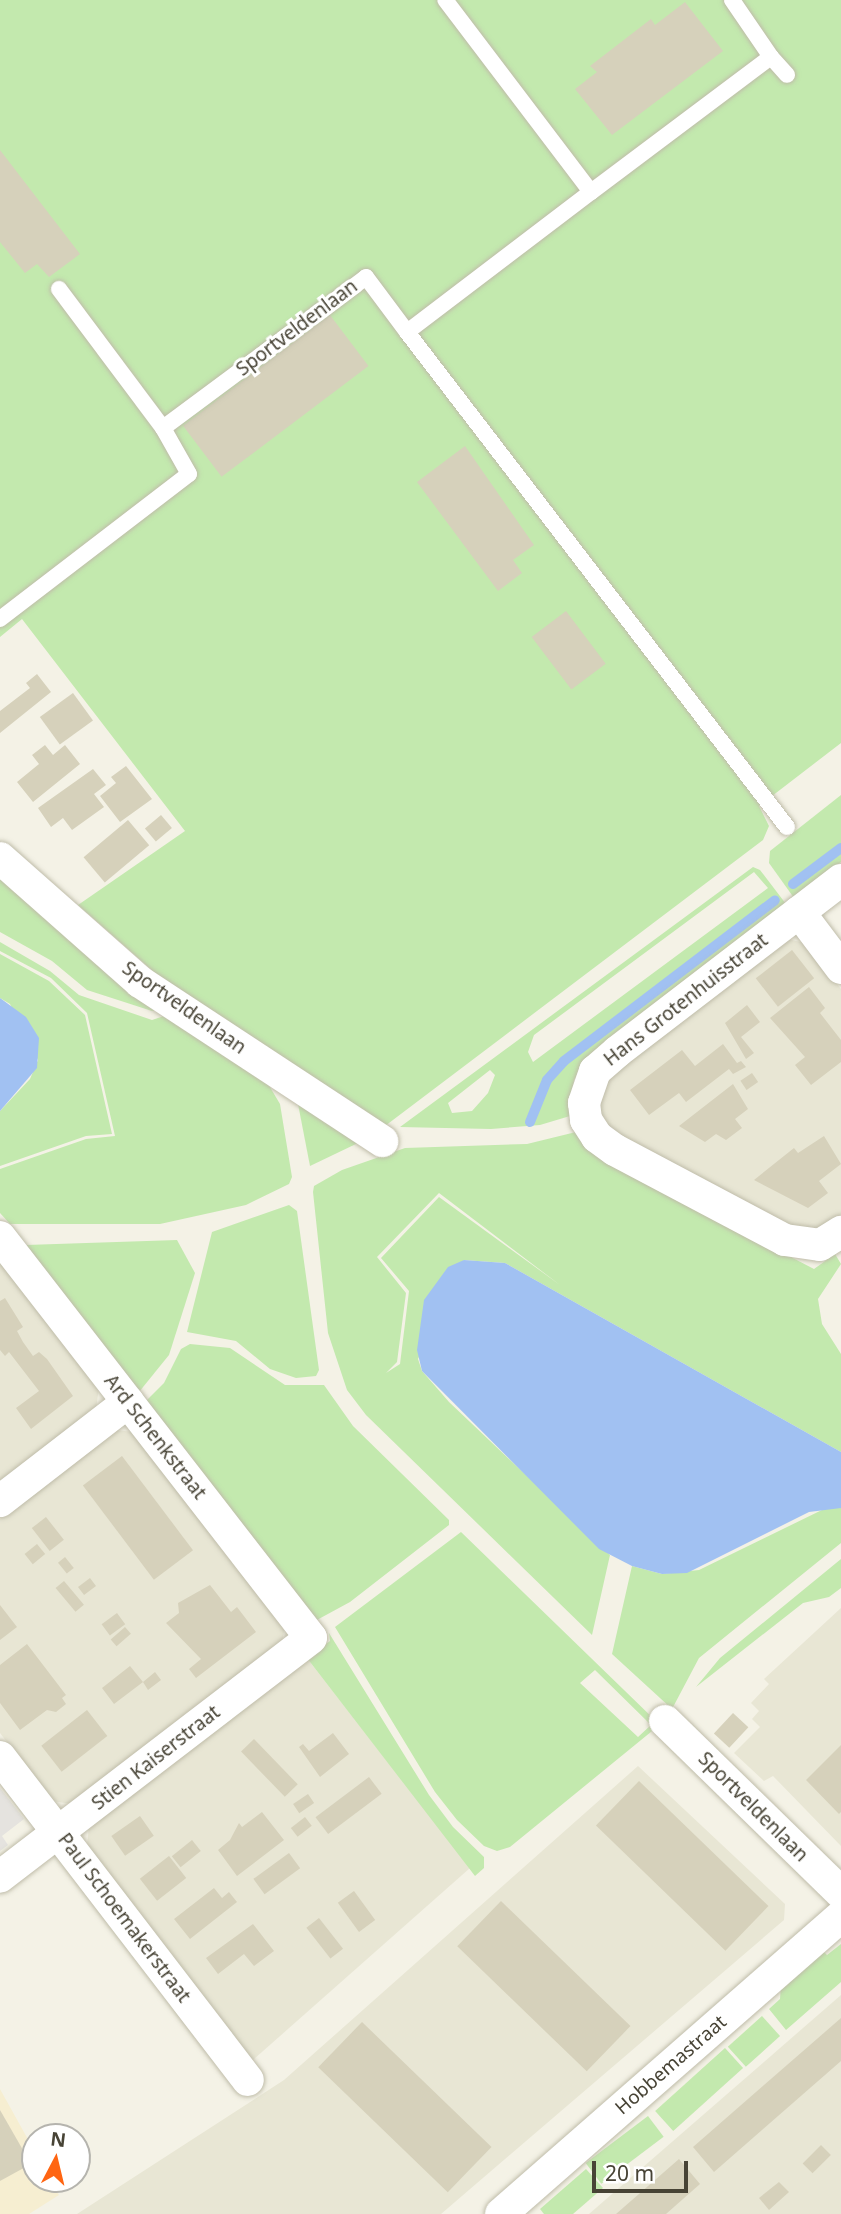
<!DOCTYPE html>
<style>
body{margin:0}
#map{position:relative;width:841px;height:2214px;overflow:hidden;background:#f4f2e6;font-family:"Noto Sans",sans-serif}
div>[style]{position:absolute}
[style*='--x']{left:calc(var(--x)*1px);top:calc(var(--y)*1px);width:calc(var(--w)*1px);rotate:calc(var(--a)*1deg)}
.residential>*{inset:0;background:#e8e6d4}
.commercial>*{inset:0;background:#f6eed1}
.green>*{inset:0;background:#c3e9ae;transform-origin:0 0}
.parking>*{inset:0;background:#e5e3df}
.water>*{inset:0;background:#a1c1f2}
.stream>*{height:10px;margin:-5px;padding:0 5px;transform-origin:5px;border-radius:5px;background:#a1c1f2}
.building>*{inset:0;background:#d6d1bb;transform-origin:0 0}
.roads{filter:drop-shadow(0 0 2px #bfbca9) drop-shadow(0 0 2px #bfbca9)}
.lane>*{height:16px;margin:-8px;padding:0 8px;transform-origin:8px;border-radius:8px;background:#fff}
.street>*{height:32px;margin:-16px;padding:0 16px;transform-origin:16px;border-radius:16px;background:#fff}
span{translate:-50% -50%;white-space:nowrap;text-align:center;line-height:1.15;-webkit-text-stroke:6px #fff;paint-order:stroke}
.street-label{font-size:19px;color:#474335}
.north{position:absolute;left:21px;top:2123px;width:70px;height:70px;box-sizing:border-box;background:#fff;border:2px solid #b5b4ae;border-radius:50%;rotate:7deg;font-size:19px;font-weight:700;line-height:28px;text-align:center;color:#474335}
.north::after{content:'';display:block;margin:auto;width:24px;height:32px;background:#ff6512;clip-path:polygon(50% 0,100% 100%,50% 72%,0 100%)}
.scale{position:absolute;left:592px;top:2161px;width:96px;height:32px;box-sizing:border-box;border:4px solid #474335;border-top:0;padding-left:9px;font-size:21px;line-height:24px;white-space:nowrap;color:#474335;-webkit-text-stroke:5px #fff;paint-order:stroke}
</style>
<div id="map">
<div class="residential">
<div style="clip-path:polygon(787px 939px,805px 943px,841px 989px,841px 1214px,823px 1229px,798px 1231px,611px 1132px,597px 1105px,609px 1075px)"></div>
<div style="clip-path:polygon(0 1257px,99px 1387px,96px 1409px,0 1483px)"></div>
<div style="clip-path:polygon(115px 1430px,134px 1432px,285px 1624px,282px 1644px,72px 1804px,52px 1801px,0 1733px,0 1519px)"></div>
<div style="clip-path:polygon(841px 1608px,841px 1846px,773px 1776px,764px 1781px,734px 1753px,760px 1727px,752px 1719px,759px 1711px,751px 1703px,769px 1684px,764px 1679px)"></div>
<div style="clip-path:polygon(307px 1658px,470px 1868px,245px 2067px,87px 1845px,89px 1827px)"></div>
<div style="clip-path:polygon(638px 1766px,785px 1904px,784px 1920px,441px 2214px,77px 2214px,284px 2080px)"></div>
<div style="clip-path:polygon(841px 1995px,841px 2214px,589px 2214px)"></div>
</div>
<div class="commercial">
<div style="clip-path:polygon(0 2089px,35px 2152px,35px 2179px,50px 2179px,59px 2195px,29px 2214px,0 2214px)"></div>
</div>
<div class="green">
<div style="clip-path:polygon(0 0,841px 0,841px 743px,759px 806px,769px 826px,763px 840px,385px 1126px,188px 1002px,78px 905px,185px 831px,22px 619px,0 637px)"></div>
<div style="clip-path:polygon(841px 795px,841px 862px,794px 898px,769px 863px,770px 851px)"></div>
<div style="clip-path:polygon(evenodd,753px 867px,760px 870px,786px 904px,582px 1065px,574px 1080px,570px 1116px,540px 1125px,491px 1129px,400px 1127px,753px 867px,754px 872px,768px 888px,533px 1062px,528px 1052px,534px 1035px,754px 872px,753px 867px,490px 1070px,495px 1075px,488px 1093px,472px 1111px,452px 1113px,448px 1103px,490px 1070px)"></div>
<div style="clip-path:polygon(0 874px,162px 1009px,152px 1011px,87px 990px,52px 961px,0 932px)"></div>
<div style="clip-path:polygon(0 942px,50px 971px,79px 995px,152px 1020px,170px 1014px,264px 1077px,280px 1104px,292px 1177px,289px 1184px,246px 1205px,160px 1224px,10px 1224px,0 1213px,0 1169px,86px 1139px,115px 1136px,87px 1013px,51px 978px,0 951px)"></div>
<div style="clip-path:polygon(0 954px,49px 981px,85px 1015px,112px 1134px,86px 1136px,0 1166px,0 1111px,30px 1079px,38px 1060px,10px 1004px,0 998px)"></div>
<div style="clip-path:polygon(298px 1104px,358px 1143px,310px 1166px)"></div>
<div style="clip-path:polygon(evenodd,576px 1132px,613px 1165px,814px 1269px,835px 1254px,841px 1264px,818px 1299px,822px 1324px,841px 1354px,841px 1452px,505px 1263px,464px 1260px,418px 1359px,422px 1371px,449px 1402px,610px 1555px,592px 1635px,366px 1415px,347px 1390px,328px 1333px,313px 1192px,314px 1186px,342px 1170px,405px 1148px,527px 1144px,576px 1132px,439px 1193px,560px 1285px,439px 1197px,381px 1258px,409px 1291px,400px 1364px,386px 1373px,397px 1362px,406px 1293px,377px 1257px,439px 1193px)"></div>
<div style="clip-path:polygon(289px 1205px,297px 1211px,319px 1370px,316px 1376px,296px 1378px,270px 1369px,236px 1341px,187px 1332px,212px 1232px)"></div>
<div style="clip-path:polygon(177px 1240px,195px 1273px,169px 1355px,139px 1392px,26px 1245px)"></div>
<div style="clip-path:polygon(190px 1344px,230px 1348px,285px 1385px,324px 1385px,353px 1426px,449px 1520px,449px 1525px,350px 1602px,315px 1621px,146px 1401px,164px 1383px,181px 1349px)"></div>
<div style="clip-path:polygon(826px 1508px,841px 1508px,841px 1543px,699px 1658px,672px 1709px,612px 1654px,632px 1566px,662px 1574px,699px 1570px)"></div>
<div style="clip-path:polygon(evenodd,461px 1532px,657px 1722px,657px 1727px,510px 1847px,497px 1851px,484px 1846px,457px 1820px,435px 1792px,335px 1627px,461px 1532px,595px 1670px,651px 1725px,638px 1737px,580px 1683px,595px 1670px)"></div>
<div style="clip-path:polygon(841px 1559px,841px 1588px,829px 1597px,803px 1603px,696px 1687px,720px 1658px)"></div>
<div style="clip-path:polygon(329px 1633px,429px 1795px,453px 1827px,484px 1857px,484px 1868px,475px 1876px,307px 1658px,330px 1641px)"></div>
<div style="clip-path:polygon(841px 1944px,841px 1982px,786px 2030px,769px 2009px,780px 1999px,781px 1984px,821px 1949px,827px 1955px)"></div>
<div style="left:762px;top:2016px;width:27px;height:46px;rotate:48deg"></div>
<div style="left:725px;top:2048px;width:27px;height:94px;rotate:48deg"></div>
<div style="left:648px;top:2116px;width:26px;height:78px;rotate:53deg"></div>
<div style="clip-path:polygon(586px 2169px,603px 2188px,573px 2214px,544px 2214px,540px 2209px)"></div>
</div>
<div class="parking">
<div style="clip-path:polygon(0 1788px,24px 1819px,2px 1836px,8px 1845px,0 1851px)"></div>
</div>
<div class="water">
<div style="clip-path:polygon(0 998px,26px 1017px,39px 1038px,37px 1068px,0 1111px)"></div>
<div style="clip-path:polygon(464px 1260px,505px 1263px,841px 1452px,841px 1508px,809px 1512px,687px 1573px,662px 1574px,632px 1566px,599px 1549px,422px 1371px,417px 1350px,424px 1300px,448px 1267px)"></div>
</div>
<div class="stream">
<div style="--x:793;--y:884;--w:60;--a:-36.9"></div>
<div style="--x:530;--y:1122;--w:45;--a:-68"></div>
<div style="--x:547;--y:1080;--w:25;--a:-48"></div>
<div style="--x:564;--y:1061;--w:265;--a:-37.3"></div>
</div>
<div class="building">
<div style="clip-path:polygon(685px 2px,723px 51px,612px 135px,575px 89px,597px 72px,590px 66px,651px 19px,655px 25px)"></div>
<div style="clip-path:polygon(0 150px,80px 254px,49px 277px,37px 264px,25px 273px,0 242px)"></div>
<div style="left:330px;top:315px;width:64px;height:184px;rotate:53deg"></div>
<div style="clip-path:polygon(465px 446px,534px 545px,513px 560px,522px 573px,498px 591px,417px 482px)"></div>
<div style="left:566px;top:611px;width:66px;height:43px;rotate:53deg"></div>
<div style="clip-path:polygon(37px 674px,51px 692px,0 733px,0 711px,30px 688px,26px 683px)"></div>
<div style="left:73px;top:693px;width:34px;height:41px;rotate:54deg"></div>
<div style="clip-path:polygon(45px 745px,53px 755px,65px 745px,80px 764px,33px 802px,17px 782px,39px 764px,32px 755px)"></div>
<div style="clip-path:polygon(126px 766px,152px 799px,120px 822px,100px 796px,116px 783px,111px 777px)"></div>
<div style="clip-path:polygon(93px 769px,106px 785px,94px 794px,104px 807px,72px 830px,63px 818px,51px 827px,38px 808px)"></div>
<div style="left:161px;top:815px;width:17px;height:21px;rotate:50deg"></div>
<div style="left:128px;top:820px;width:33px;height:58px;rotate:50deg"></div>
<div style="left:792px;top:950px;width:36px;height:46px;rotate:52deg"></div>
<div style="clip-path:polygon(809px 987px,825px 1008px,820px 1013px,841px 1040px,841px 1062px,811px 1085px,795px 1065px,805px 1057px,770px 1018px)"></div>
<div style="clip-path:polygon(747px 1005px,760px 1022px,741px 1037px,754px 1053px,746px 1059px,725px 1023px)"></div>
<div style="clip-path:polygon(723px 1044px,737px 1063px,741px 1061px,746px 1067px,733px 1074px,729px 1069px,686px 1102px,679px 1093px,649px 1115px,630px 1090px,682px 1050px,695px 1066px)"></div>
<div style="left:752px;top:1073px;width:11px;height:14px;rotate:56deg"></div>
<div style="clip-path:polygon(733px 1084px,748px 1109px,735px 1119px,742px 1128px,726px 1140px,716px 1134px,705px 1142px,679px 1126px)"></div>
<div style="clip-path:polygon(824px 1136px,841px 1164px,819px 1181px,828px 1193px,808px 1208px,754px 1180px,794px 1148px,798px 1153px)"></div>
<div style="clip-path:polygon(5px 1298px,23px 1327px,17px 1331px,23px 1342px,33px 1356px,39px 1352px,47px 1359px,73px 1396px,31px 1429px,16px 1408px,39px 1391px,9px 1352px,5px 1356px,0 1350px,0 1301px)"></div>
<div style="left:122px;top:1456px;width:118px;height:49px;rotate:53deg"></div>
<div style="left:46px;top:1517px;width:29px;height:18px;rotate:52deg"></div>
<div style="left:37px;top:1544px;width:13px;height:16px;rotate:51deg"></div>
<div style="left:65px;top:1557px;width:14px;height:9px;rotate:51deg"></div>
<div style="left:90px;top:1578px;width:10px;height:15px;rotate:53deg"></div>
<div style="left:64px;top:1581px;width:31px;height:11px;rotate:50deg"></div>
<div style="clip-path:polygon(210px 1585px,231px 1612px,237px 1607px,256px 1632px,196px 1678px,189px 1669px,201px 1659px,166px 1623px,179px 1613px,178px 1603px)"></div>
<div style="clip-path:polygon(0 1605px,17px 1627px,0 1640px)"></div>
<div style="left:117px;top:1613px;width:14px;height:19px;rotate:54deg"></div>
<div style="left:125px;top:1627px;width:9px;height:19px;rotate:49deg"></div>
<div style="clip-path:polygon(27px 1644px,66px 1695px,62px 1698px,66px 1704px,56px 1712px,47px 1710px,20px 1730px,0 1703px,0 1665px)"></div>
<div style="clip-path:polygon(130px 1666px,143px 1682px,155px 1672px,161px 1680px,148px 1690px,143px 1682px,114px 1704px,102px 1688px)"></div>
<div style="left:87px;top:1710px;width:33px;height:58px;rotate:52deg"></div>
<div style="left:733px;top:1713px;width:21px;height:28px;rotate:43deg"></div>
<div style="clip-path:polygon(333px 1733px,349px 1754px,320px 1777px,299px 1747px,303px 1744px,309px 1751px)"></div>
<div style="left:254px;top:1739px;width:63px;height:18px;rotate:46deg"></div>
<div style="clip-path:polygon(841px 1745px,841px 1812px,839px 1814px,806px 1780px)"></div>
<div style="left:369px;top:1777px;width:21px;height:67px;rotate:53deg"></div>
<div style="left:639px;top:1781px;width:180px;height:62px;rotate:44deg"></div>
<div style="left:308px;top:1794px;width:11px;height:18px;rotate:56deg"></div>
<div style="clip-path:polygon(262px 1812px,284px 1840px,237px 1876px,218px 1850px,230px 1840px,239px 1823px,242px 1827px)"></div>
<div style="left:140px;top:1816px;width:24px;height:35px;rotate:55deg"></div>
<div style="left:305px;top:1817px;width:11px;height:18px;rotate:52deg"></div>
<div style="left:192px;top:1840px;width:14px;height:26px;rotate:51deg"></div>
<div style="left:289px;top:1853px;width:19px;height:44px;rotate:54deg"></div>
<div style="left:169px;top:1856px;width:28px;height:37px;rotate:52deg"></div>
<div style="clip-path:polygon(214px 1888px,222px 1898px,229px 1892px,237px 1902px,190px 1939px,174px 1919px)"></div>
<div style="left:354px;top:1891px;width:36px;height:20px;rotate:54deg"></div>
<div style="left:501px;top:1901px;width:180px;height:63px;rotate:44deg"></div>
<div style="left:319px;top:1918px;width:39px;height:16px;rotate:52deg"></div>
<div style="clip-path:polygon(253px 1924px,274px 1951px,254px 1966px,244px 1954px,218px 1974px,206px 1958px)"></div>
<div style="clip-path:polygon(841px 2018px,841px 2061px,714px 2172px,693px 2147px)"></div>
<div style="left:362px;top:2022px;width:180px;height:63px;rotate:44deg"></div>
<div style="clip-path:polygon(0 2110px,31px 2164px,0 2181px)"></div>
<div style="left:821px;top:2145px;width:14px;height:26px;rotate:45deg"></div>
<div style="clip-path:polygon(679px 2159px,700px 2184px,666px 2214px,616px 2214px)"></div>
<div style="clip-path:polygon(779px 2182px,789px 2192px,769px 2210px,759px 2198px)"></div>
</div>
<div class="roads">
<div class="lane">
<div style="--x:771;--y:57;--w:24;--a:48"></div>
<div style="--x:591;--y:192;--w:225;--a:-36.9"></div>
<div style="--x:771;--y:57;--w:69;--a:-124.4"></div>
<div style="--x:59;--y:289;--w:174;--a:53.2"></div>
<div style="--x:407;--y:332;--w:624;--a:52.49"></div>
<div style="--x:0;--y:619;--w:238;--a:-37.5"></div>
<div style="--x:189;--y:474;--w:53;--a:-119.5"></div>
<div style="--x:163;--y:428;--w:253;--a:-36.6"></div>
<div style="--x:366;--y:277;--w:69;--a:53.3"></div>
<div style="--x:407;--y:332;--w:231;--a:-37.3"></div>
<div style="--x:591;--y:192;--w:241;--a:-127.2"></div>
</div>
<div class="street">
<div style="--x:0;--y:858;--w:187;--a:41.5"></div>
<div style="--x:140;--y:982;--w:290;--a:33.3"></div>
<div style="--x:841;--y:880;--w:282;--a:142.5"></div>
<div style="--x:617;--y:1052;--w:29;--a:139"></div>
<div style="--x:595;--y:1071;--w:34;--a:109"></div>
<div style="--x:584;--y:1103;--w:17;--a:83"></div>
<div style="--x:586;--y:1120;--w:20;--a:57"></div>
<div style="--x:597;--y:1137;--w:22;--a:36"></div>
<div style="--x:615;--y:1150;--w:192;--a:27.9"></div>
<div style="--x:785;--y:1240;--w:35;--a:8"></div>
<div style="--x:820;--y:1245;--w:25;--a:-32"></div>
<div style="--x:799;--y:912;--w:70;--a:53.1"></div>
<div style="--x:0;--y:1237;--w:507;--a:52.2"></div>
<div style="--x:311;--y:1638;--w:392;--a:142.5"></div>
<div style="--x:0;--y:1501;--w:162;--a:-37.7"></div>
<div style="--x:665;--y:1721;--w:246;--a:44.3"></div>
<div style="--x:0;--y:1757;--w:407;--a:52.5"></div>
<div style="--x:501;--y:2214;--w:452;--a:-41.2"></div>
</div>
</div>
<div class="street-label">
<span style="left:297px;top:328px;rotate:-37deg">Sportveldenlaan</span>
<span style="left:686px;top:1000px;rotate:-38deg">Hans Grotenhuisstraat</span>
<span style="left:184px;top:1008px;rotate:35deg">Sportveldenlaan</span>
<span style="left:155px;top:1437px;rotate:52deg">Ard Schenkstraat</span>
<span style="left:156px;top:1758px;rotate:-38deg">Stien Kaiserstraat</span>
<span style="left:753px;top:1807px;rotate:45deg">Sportveldenlaan</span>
<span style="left:124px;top:1918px;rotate:53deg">Paul Schoemakerstraat</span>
<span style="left:671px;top:2065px;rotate:-41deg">Hobbemastraat</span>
</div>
<div class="north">N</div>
<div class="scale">20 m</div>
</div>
